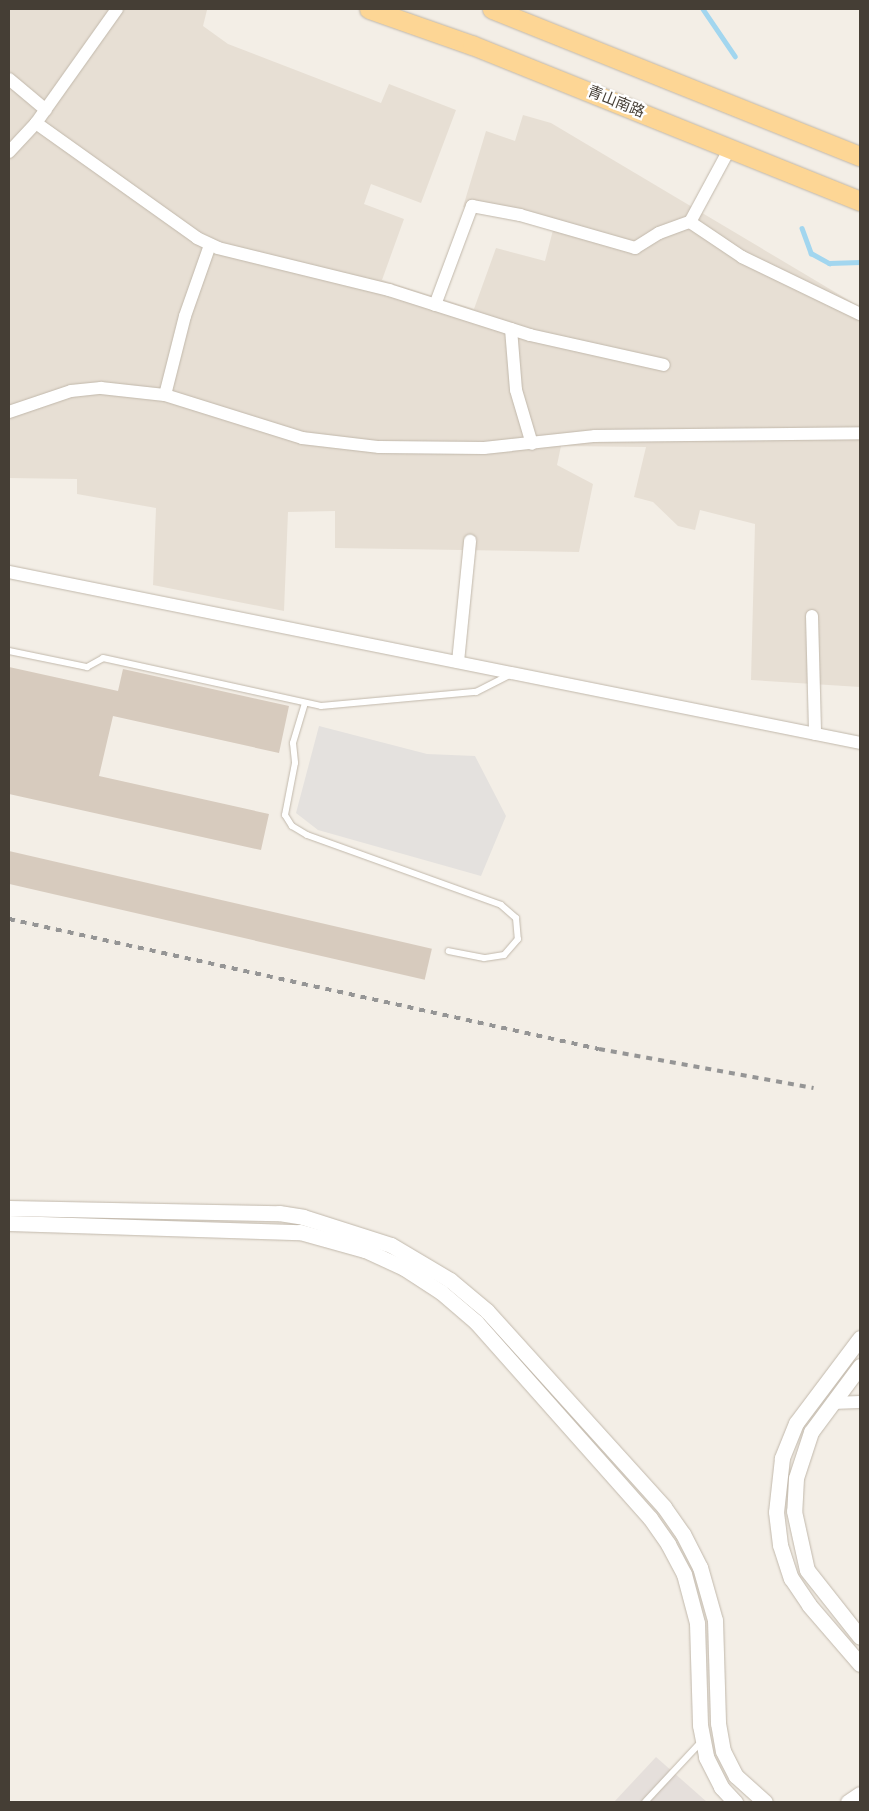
<!DOCTYPE html>
<meta charset="utf-8">
<style>
body{margin:0}
#map{position:relative;width:869px;height:1811px;overflow:hidden;background:#f3eee6;font-family:"Fira Sans","Noto Sans SC",sans-serif}
div>[style]{position:absolute}
[style*='--x']{left:calc(var(--x)*1px);top:calc(var(--y)*1px);width:calc(var(--w)*1px);rotate:calc(var(--a)*1deg)}
.residential>*{inset:0;background:#e7dfd4}
.industrial>*{inset:0;background:#e5dfdb}
.parking>*{inset:0;background:#e4e1de}
.stream>*{height:4.5px;margin:-2.25px;padding:0 2.25px;transform-origin:2.25px;border-radius:2.25px;background:#a2d6ef}
.building>*{inset:0;background:#d7cbbe;transform-origin:0 0}
.roads{filter:drop-shadow(0 0 1px #c1b8ab) drop-shadow(0 0 1px #c1b8ab)}
.service>*{height:6px;margin:-3px;padding:0 3px;transform-origin:3px;border-radius:3px;background:#fff}
.minor>*{height:12px;margin:-6px;padding:0 6px;transform-origin:6px;border-radius:6px;background:#fff}
.tertiary>*{height:15px;margin:-7.5px;padding:0 7.5px;transform-origin:7.5px;border-radius:7.5px;background:#fff}
.primary>*{height:19px;margin:-9.5px;padding:0 9.5px;transform-origin:9.5px;border-radius:9.5px;background:#fdd695}
.rail>*{height:4px;margin-top:-2px;transform-origin:0;background:repeating-linear-gradient(90deg,#959595 0 6px,transparent 0 12px)}
span{translate:-50% -50%;white-space:nowrap;text-align:center;line-height:1.15;-webkit-text-stroke:4.5px #fff;paint-order:stroke}
.street-label{font-size:15px;color:#453e35}
.frame{position:absolute;inset:0;border:10px solid #453e35;pointer-events:none}
</style>
<div id="map">
<div class="residential">
<div style="clip-path:polygon(9px 9px,201px 9px,207px 10px,203px 26px,228px 44px,381px 103px,389px 84px,456px 110px,421px 203px,371px 184px,364px 204px,404px 219px,382px 280px,474px 309px,496px 248px,545px 261px,553px 230px,463px 207px,486px 131px,515px 141px,523px 115px,551px 123px,860px 307px,860px 687px,751px 680px,755px 524px,700px 510px,695px 530px,678px 526px,653px 502px,634px 497px,646px 447px,561px 446px,557px 465px,593px 484px,579px 552px,335px 548px,335px 511px,288px 512px,284px 611px,153px 585px,156px 508px,77px 494px,77px 479px,9px 478px)"></div>
</div>
<div class="industrial">
<div style="clip-path:polygon(656px 1757px,707px 1802px,614px 1802px)"></div>
</div>
<div class="parking">
<div style="clip-path:polygon(319px 726px,427px 754px,475px 756px,506px 816px,481px 876px,318px 830px,296px 813px)"></div>
</div>
<div class="stream">
<div style="--x:703;--y:9;--w:57;--a:55.8"></div>
<div style="--x:802;--y:228;--w:27;--a:70"></div>
<div style="--x:811;--y:253;--w:21;--a:29"></div>
<div style="--x:829;--y:263;--w:31;--a:-2"></div>
</div>
<div class="building">
<div style="clip-path:polygon(9px 667px,118px 691px,123px 669px,289px 706px,279px 753px,113px 716px,99px 776px,269px 814px,261px 850px,9px 794px)"></div>
<div style="left:9px;top:851px;width:434px;height:32px;rotate:13deg"></div>
</div>
<div class="roads">
<div class="service">
<div style="--x:9;--y:651;--w:80;--a:11.6"></div>
<div style="--x:87;--y:667;--w:18;--a:-29"></div>
<div style="--x:103;--y:658;--w:223;--a:12.4"></div>
<div style="--x:321;--y:706;--w:156;--a:-5.2"></div>
<div style="--x:476;--y:692;--w:38;--a:-27"></div>
<div style="--x:305;--y:703;--w:42;--a:106.7"></div>
<div style="--x:293;--y:743;--w:20;--a:84"></div>
<div style="--x:295;--y:763;--w:53;--a:100.9"></div>
<div style="--x:285;--y:815;--w:13;--a:58"></div>
<div style="--x:292;--y:826;--w:17;--a:31"></div>
<div style="--x:307;--y:835;--w:206;--a:19.8"></div>
<div style="--x:501;--y:905;--w:20;--a:41"></div>
<div style="--x:516;--y:918;--w:21;--a:85"></div>
<div style="--x:518;--y:939;--w:21;--a:131"></div>
<div style="--x:504;--y:955;--w:20;--a:171"></div>
<div style="--x:484;--y:958;--w:36;--a:-169"></div>
<div style="--x:645;--y:1802;--w:82;--a:-47"></div>
</div>
<div class="minor">
<div style="--x:9;--y:79;--w:48;--a:40"></div>
<div style="--x:36;--y:123;--w:198;--a:35.5"></div>
<div style="--x:197;--y:238;--w:23;--a:25"></div>
<div style="--x:218;--y:248;--w:176;--a:13.8"></div>
<div style="--x:389;--y:290;--w:148;--a:17.7"></div>
<div style="--x:530;--y:335;--w:137;--a:12.6"></div>
<div style="--x:9;--y:152;--w:40;--a:-47"></div>
<div style="--x:36;--y:123;--w:140;--a:-54.6"></div>
<div style="--x:690;--y:222;--w:63;--a:33.9"></div>
<div style="--x:742;--y:257;--w:131;--a:25.8"></div>
<div style="--x:435;--y:305;--w:106;--a:-69.5"></div>
<div style="--x:472;--y:206;--w:49;--a:10.6"></div>
<div style="--x:520;--y:215;--w:120;--a:16"></div>
<div style="--x:635;--y:248;--w:28;--a:-32"></div>
<div style="--x:659;--y:233;--w:33;--a:-20"></div>
<div style="--x:690;--y:222;--w:84;--a:-61.6"></div>
<div style="--x:511;--y:329;--w:61;--a:85.3"></div>
<div style="--x:516;--y:390;--w:56;--a:73.5"></div>
<div style="--x:165;--y:395;--w:81;--a:-75.8"></div>
<div style="--x:185;--y:316;--w:75;--a:-70.6"></div>
<div style="--x:9;--y:412;--w:65;--a:-18.7"></div>
<div style="--x:71;--y:391;--w:30;--a:-6"></div>
<div style="--x:101;--y:388;--w:64;--a:6.2"></div>
<div style="--x:165;--y:395;--w:144;--a:17.4"></div>
<div style="--x:302;--y:438;--w:78;--a:6.7"></div>
<div style="--x:379;--y:447;--w:105;--a:0.5"></div>
<div style="--x:484;--y:448;--w:112;--a:-6.2"></div>
<div style="--x:595;--y:436;--w:265;--a:-0.6"></div>
<div style="--x:9;--y:572;--w:868;--a:11.36"></div>
<div style="--x:812;--y:616;--w:118;--a:88.5"></div>
<div style="--x:458;--y:662;--w:122;--a:-84.3"></div>
<div style="--x:832;--y:1403;--w:28;--a:-2"></div>
</div>
<div class="tertiary">
<div style="--x:9;--y:1208;--w:270;--a:1.1"></div>
<div style="--x:279;--y:1213;--w:24;--a:9"></div>
<div style="--x:303;--y:1217;--w:92;--a:17.7"></div>
<div style="--x:391;--y:1245;--w:69;--a:30.7"></div>
<div style="--x:450;--y:1280;--w:48;--a:40"></div>
<div style="--x:487;--y:1311;--w:264;--a:47.9"></div>
<div style="--x:664;--y:1507;--w:33;--a:55"></div>
<div style="--x:683;--y:1534;--w:37;--a:63"></div>
<div style="--x:700;--y:1567;--w:55;--a:74.2"></div>
<div style="--x:715;--y:1620;--w:103;--a:88.3"></div>
<div style="--x:718;--y:1723;--w:28;--a:80"></div>
<div style="--x:723;--y:1751;--w:28;--a:63"></div>
<div style="--x:736;--y:1776;--w:39;--a:42"></div>
<div style="--x:9;--y:1223;--w:291;--a:1.8"></div>
<div style="--x:300;--y:1232;--w:67;--a:15.5"></div>
<div style="--x:365;--y:1250;--w:43;--a:24.8"></div>
<div style="--x:404;--y:1268;--w:44;--a:33"></div>
<div style="--x:441;--y:1292;--w:46;--a:40.6"></div>
<div style="--x:476;--y:1322;--w:262;--a:48.4"></div>
<div style="--x:650;--y:1518;--w:32;--a:55"></div>
<div style="--x:668;--y:1544;--w:34;--a:62"></div>
<div style="--x:684;--y:1574;--w:51;--a:75.1"></div>
<div style="--x:697;--y:1623;--w:102;--a:88.3"></div>
<div style="--x:700;--y:1725;--w:33;--a:79"></div>
<div style="--x:706;--y:1757;--w:34;--a:63"></div>
<div style="--x:721;--y:1787;--w:21;--a:47"></div>
<div style="--x:860;--y:1338;--w:106;--a:127"></div>
<div style="--x:796;--y:1423;--w:38;--a:112"></div>
<div style="--x:782;--y:1458;--w:54;--a:96.3"></div>
<div style="--x:776;--y:1512;--w:33;--a:83"></div>
<div style="--x:780;--y:1545;--w:35;--a:72"></div>
<div style="--x:791;--y:1578;--w:32;--a:56"></div>
<div style="--x:809;--y:1605;--w:78;--a:49.2"></div>
<div style="--x:860;--y:1366;--w:82;--a:126.6"></div>
<div style="--x:811;--y:1432;--w:48;--a:108.1"></div>
<div style="--x:796;--y:1478;--w:33;--a:93"></div>
<div style="--x:794;--y:1511;--w:60;--a:77.6"></div>
<div style="--x:807;--y:1570;--w:85;--a:51.7"></div>
<div style="--x:848;--y:1802;--w:14;--a:-34"></div>
</div>
<div class="primary">
<div style="--x:369;--y:9;--w:109;--a:19.3"></div>
<div style="--x:472;--y:45;--w:418;--a:21.9"></div>
<div style="--x:492;--y:9;--w:396;--a:21.8"></div>
</div>
</div>
<div class="rail">
<div style="--x:9;--y:919;--w:604;--a:12.43"></div>
<div style="--x:599;--y:1049;--w:218;--a:10.3"></div>
</div>
<div class="street-label">
<span style="left:616px;top:102px;rotate:22deg">青山南路</span>
</div>
<div class="frame"></div>
</div>
